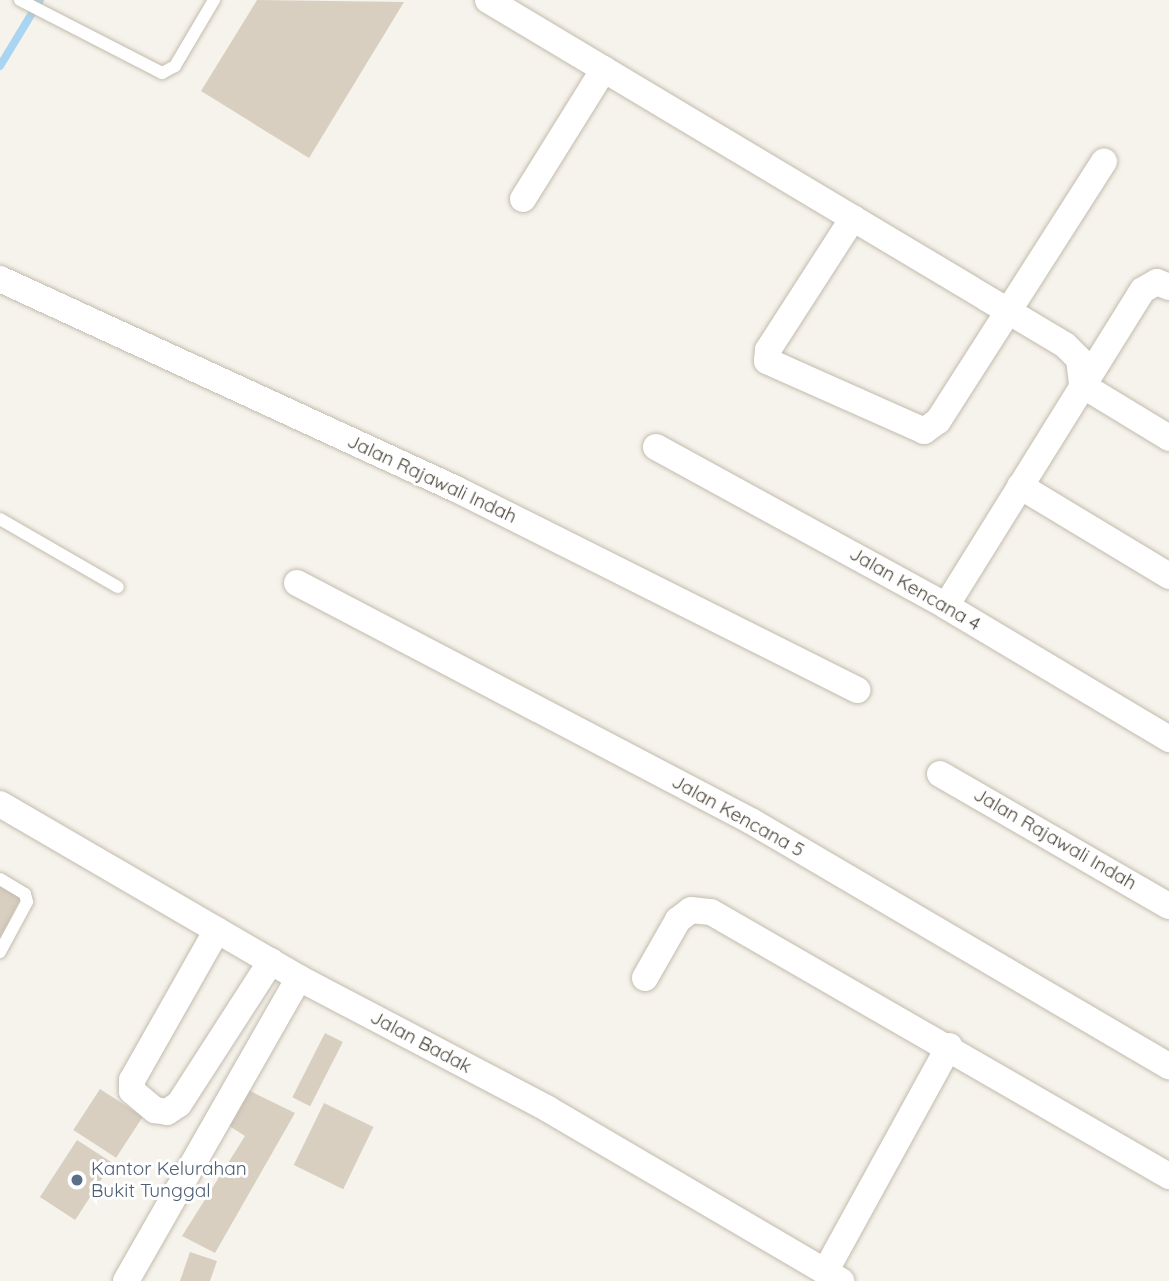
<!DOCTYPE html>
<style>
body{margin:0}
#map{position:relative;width:1169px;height:1281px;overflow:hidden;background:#f6f3ec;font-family:Quicksand,sans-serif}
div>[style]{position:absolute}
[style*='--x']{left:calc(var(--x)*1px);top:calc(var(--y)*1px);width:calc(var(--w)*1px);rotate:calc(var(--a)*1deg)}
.stream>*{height:8px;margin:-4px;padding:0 4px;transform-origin:4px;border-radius:4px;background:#a9d4f2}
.building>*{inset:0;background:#d8cfc1;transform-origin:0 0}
.roads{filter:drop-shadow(0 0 2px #c2bbae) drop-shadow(0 0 2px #c2bbae)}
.service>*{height:12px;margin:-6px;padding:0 6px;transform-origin:6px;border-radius:6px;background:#fff}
.minor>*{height:26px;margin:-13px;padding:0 13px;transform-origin:13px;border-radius:13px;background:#fff}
.dots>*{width:19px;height:19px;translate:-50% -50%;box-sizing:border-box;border:4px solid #fff;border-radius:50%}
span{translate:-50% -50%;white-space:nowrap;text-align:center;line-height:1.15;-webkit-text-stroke:6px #fff;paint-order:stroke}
.street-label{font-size:19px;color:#4b4439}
.service-label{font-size:19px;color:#4e5e75}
.left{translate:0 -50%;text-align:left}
</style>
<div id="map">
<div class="stream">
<div style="--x:0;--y:66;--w:77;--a:-58.8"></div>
</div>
<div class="building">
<div style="clip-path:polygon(257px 0,404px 2px,309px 158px,201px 91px)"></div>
<div style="clip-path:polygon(0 885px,22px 896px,0 938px)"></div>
<div style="left:325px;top:1033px;width:20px;height:72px;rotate:27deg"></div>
<div style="clip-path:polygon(242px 1087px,295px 1113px,215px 1253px,182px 1236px,245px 1136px,220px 1120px)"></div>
<div style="left:100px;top:1089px;width:51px;height:49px;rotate:33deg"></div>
<div style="left:324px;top:1103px;width:55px;height:69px;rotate:26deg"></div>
<div style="left:77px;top:1140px;width:42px;height:68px;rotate:33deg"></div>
<div style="clip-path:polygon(190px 1252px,217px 1261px,210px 1281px,180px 1281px)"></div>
</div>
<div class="roads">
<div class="service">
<div style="--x:20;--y:0;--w:160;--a:27.2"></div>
<div style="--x:162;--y:73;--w:15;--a:-28"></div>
<div style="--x:175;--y:66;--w:77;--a:-59.4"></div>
<div style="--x:0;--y:519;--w:136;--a:30"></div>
<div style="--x:0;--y:879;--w:29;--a:31"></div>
<div style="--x:25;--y:894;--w:8;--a:76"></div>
<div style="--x:27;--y:902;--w:57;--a:118.4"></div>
</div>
<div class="minor">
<div style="--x:488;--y:0;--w:672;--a:30.88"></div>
<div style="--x:1065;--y:345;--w:20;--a:45"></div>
<div style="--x:1079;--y:359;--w:26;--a:83"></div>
<div style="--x:523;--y:199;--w:153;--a:-58.1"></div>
<div style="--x:853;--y:218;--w:157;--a:122.8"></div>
<div style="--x:768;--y:350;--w:11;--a:95"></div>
<div style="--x:767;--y:361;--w:172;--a:24"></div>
<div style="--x:924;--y:431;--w:17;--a:-36"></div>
<div style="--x:938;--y:421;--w:308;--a:-57.4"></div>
<div style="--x:0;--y:279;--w:502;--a:24.73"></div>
<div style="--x:456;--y:489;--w:449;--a:26.6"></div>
<div style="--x:1082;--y:385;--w:102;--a:31.3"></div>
<div style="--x:656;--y:447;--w:331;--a:28.7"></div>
<div style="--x:946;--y:606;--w:260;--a:30.8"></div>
<div style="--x:1020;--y:486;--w:174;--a:31.1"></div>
<div style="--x:297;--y:583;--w:513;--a:27.66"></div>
<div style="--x:751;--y:821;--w:485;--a:30.4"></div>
<div style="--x:946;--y:606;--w:372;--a:-58.1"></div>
<div style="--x:1143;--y:290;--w:16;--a:-30"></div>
<div style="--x:1157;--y:282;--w:13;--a:23"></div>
<div style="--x:940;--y:774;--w:264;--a:30"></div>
<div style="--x:0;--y:804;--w:346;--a:30.2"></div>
<div style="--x:299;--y:978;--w:281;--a:27.7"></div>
<div style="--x:548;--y:1109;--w:340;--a:30.4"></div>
<div style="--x:217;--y:930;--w:172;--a:119.5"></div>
<div style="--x:132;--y:1080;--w:11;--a:90"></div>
<div style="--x:132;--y:1091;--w:30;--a:40"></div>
<div style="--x:155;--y:1110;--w:12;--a:9"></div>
<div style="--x:167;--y:1112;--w:14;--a:-34"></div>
<div style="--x:179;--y:1104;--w:170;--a:-57.2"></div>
<div style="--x:645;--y:978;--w:67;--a:-60.4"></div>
<div style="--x:678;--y:920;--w:16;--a:-38"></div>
<div style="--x:691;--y:910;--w:20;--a:6"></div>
<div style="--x:711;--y:912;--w:529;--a:29.96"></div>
<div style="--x:825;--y:1272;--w:258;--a:-61.2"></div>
<div style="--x:126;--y:1281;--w:349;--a:-60.3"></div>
</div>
</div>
<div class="dots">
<div style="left:77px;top:1180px;background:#5c6f8a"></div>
</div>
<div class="street-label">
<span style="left:432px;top:479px;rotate:25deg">Jalan Rajawali Indah</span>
<span style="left:915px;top:589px;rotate:30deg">Jalan Kencana 4</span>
<span style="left:738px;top:816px;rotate:29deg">Jalan Kencana 5</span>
<span style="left:1055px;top:839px;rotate:30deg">Jalan Rajawali Indah</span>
<span style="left:421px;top:1042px;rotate:28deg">Jalan Badak</span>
</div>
<div class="service-label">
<span class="left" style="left:91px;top:1180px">Kantor Kelurahan<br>Bukit Tunggal</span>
</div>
</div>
